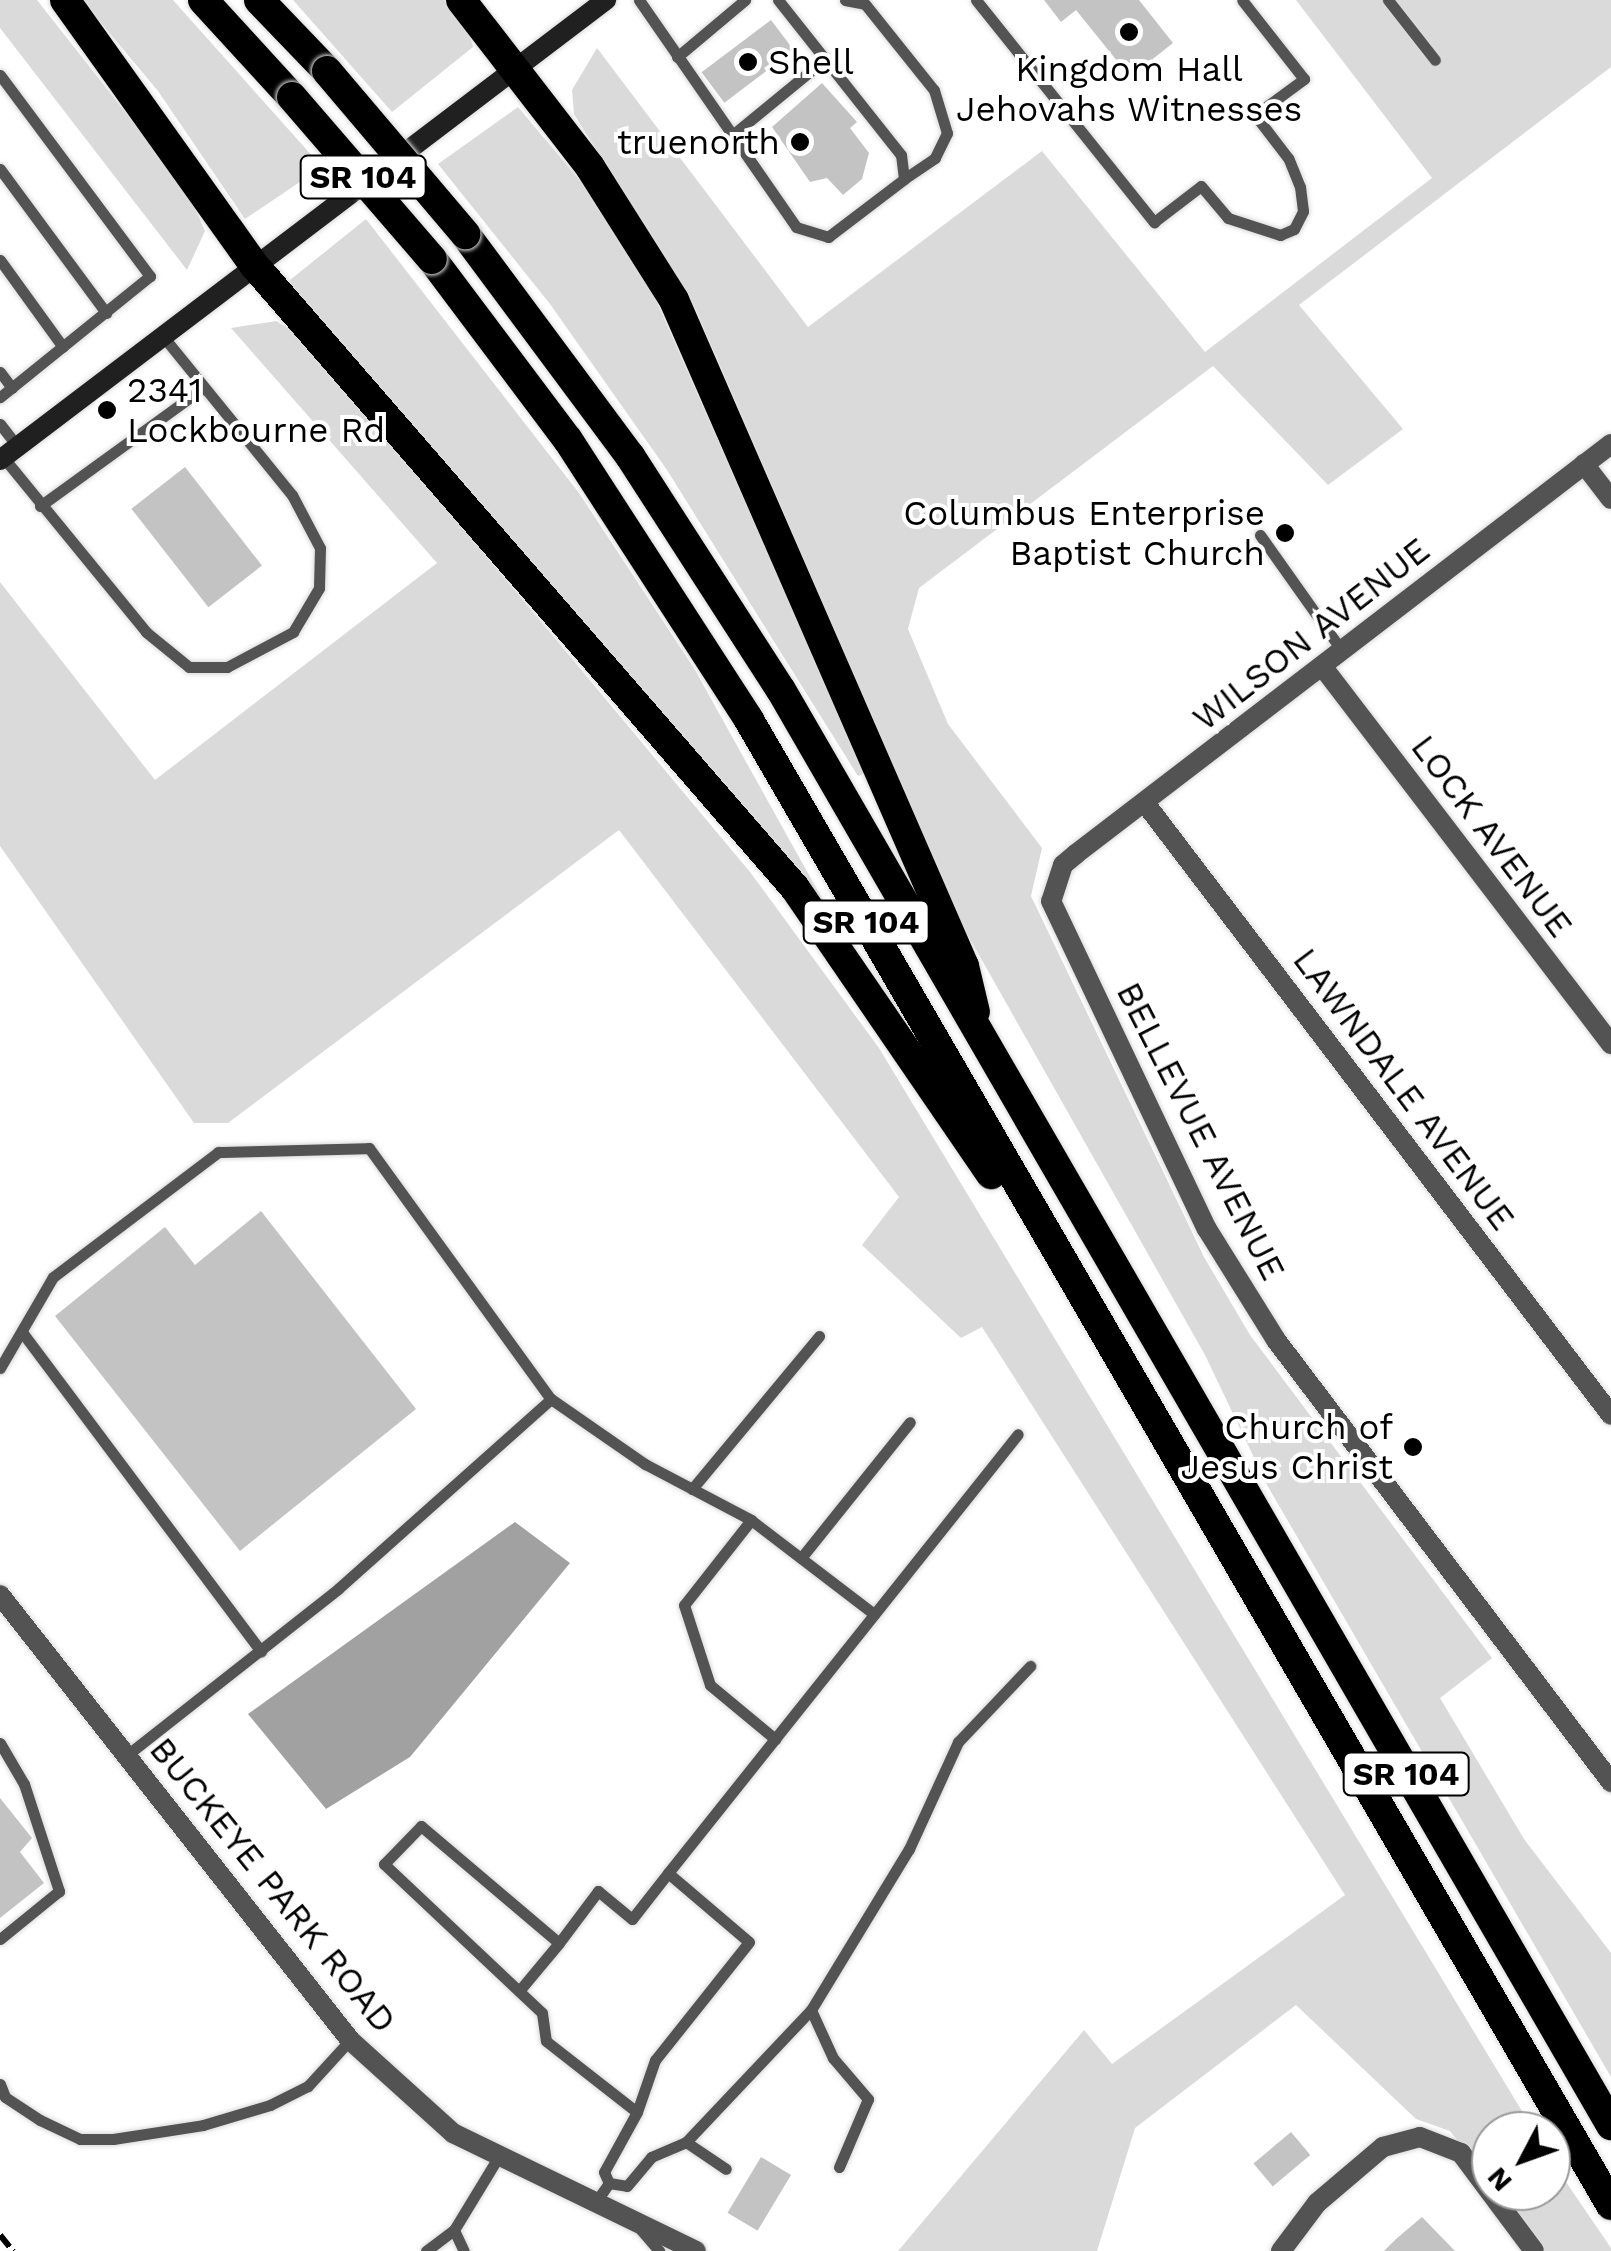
<!DOCTYPE html>
<style>
body{margin:0}
#map{position:relative;width:1611px;height:2251px;overflow:hidden;background:#fff;font-family:"Work Sans",sans-serif}
div>[style]{position:absolute}
[style*='--x']{left:calc(var(--x)*1px);top:calc(var(--y)*1px);width:calc(var(--w)*1px);rotate:calc(var(--a)*1deg)}
.green>*{inset:0;background:#dadada}
.water>*{inset:0;background:#a1a1a1}
.building>*{inset:0;background:#c3c3c3;transform-origin:0 0}
.roads{filter:drop-shadow(0 0 2px #dbdbdb) drop-shadow(0 0 2px #dbdbdb)}
.lane>*{height:11px;margin:-5.5px;padding:0 5.5px;transform-origin:5.5px;border-radius:5.5px;background:#535353}
.street>*{height:20px;margin:-10px;padding:0 10px;transform-origin:10px;border-radius:10px;background:#535353}
.secondary>*{height:20px;margin:-10px;padding:0 10px;transform-origin:10px;border-radius:10px;background:#202020}
.highway>*{height:30px;margin:-15px;padding:0 15px;transform-origin:15px;border-radius:15px;background:#000}
.rail>*{height:6px;margin-top:-3px;transform-origin:0;background:repeating-linear-gradient(90deg,#000 0 15px,transparent 0 20px)}
.bridges{filter:drop-shadow(0 0 2px #dbdbdb) drop-shadow(0 0 2px #dbdbdb)}
.highway-bridge>*{height:30px;margin:-15px;padding:0 15px;transform-origin:15px;border-radius:15px;background:#000}
.dots>*{width:28px;height:28px;translate:-50% -50%;box-sizing:border-box;border:5px solid #fff;border-radius:50%}
span{translate:-50% -50%;white-space:nowrap;text-align:center;line-height:1.15;-webkit-text-stroke:8px #fff;paint-order:stroke}
.shield-label span{padding:2px 8px;background:#fff;border:2px solid;border-radius:8px;-webkit-text-stroke-width:0}
.shield-label{font-size:32px;color:#000;font-weight:700}
.poi-label{font-size:35px;color:#000}
.left{translate:0 -50%;text-align:left}
.right{translate:-100% -50%;text-align:right}
.street-label{font-size:35px;color:#000}
.north{position:absolute;left:1471px;top:2111px;width:100px;height:100px;box-sizing:border-box;background:#fff;border:2px solid #999;border-radius:50%;rotate:229deg;font-size:28px;font-weight:700;line-height:40px;text-align:center;color:#000}
.north::after{content:'';display:block;margin:auto;width:35px;height:45px;background:#000;clip-path:polygon(50% 0,100% 100%,50% 72%,0 100%)}
</style>
<div id="map">
<div class="green">
<div style="clip-path:polygon(0 0,37px 0,188px 192px,205px 231px,187px 270px,0 28px)"></div>
<div style="clip-path:polygon(82px 0,173px 0,322px 167px,245px 219px,158px 91px)"></div>
<div style="clip-path:polygon(293px 0,444px 0,466px 22px,473px 47px,392px 112px)"></div>
<div style="clip-path:polygon(1296px 0,1611px 0,1611px 67px,1299px 305px,1403px 429px,1328px 485px,1213px 366px,919px 588px,908px 629px,948px 724px,1042px 848px,1031px 896px,1204px 1257px,1250px 1335px,1492px 1658px,1440px 1698px,1524px 1839px,1611px 1953px,1611px 2077px,1267px 1485px,1205px 1355px,961px 923px,696px 310px,574px 114px,572px 90px,597px 48px,808px 327px,1042px 151px,1205px 352px,1432px 178px)"></div>
<div style="clip-path:polygon(518px 107px,587px 189px,651px 289px,865px 773px,858px 776px,667px 470px,550px 304px,438px 164px)"></div>
<div style="clip-path:polygon(366px 219px,579px 493px,695px 670px,854px 956px,294px 297px,290px 280px)"></div>
<div style="clip-path:polygon(276px 321px,303px 337px,750px 872px,879px 1048px,1534px 2131px,1491px 2131px,1491px 2183px,1450px 2131px,1416px 2119px,1296px 2005px,1135px 2128px,1097px 2251px,898px 2251px,1084px 2030px,1112px 2064px,1345px 1895px,982px 1327px,961px 1338px,862px 1245px,899px 1197px,619px 830px,228px 1123px,194px 1123px,0 846px,0 582px,155px 780px,437px 563px,231px 328px)"></div>
<div style="clip-path:polygon(1551px 2160px,1611px 2248px,1611px 2251px,1544px 2251px,1497px 2191px,1551px 2191px)"></div>
</div>
<div class="water">
<div style="clip-path:polygon(515px 1522px,570px 1563px,410px 1757px,326px 1809px,248px 1714px)"></div>
</div>
<div class="building">
<div style="clip-path:polygon(1044px 0,1139px 0,1173px 43px,1130px 77px,1076px 10px,1061px 22px)"></div>
<div style="left:771px;top:20px;width:38px;height:87px;rotate:53deg"></div>
<div style="clip-path:polygon(822px 83px,857px 122px,850px 128px,869px 153px,862px 179px,843px 195px,827px 178px,810px 182px,772px 127px)"></div>
<div style="left:185px;top:467px;width:125px;height:68px;rotate:52deg"></div>
<div style="clip-path:polygon(261px 1211px,416px 1409px,240px 1551px,55px 1316px,165px 1227px,195px 1265px)"></div>
<div style="clip-path:polygon(0 1798px,32px 1838px,20px 1852px,44px 1883px,0 1918px)"></div>
<div style="left:1291px;top:2132px;width:30px;height:49px;rotate:50deg"></div>
<div style="left:761px;top:2157px;width:35px;height:65px;rotate:31deg"></div>
<div style="clip-path:polygon(1422px 2217px,1455px 2251px,1384px 2251px,1396px 2239px)"></div>
</div>
<div class="roads">
<div class="lane">
<div style="--x:639;--y:0;--w:276;--a:55.3"></div>
<div style="--x:796;--y:227;--w:34;--a:17"></div>
<div style="--x:828;--y:237;--w:96;--a:-37.3"></div>
<div style="--x:904;--y:179;--w:24;--a:-97"></div>
<div style="--x:901;--y:155;--w:198;--a:-128.4"></div>
<div style="--x:845;--y:0;--w:20;--a:11"></div>
<div style="--x:865;--y:4;--w:110;--a:51.3"></div>
<div style="--x:934;--y:90;--w:45;--a:73.2"></div>
<div style="--x:947;--y:133;--w:28;--a:116"></div>
<div style="--x:935;--y:158;--w:37;--a:146"></div>
<div style="--x:976;--y:0;--w:285;--a:51.3"></div>
<div style="--x:1154;--y:222;--w:59;--a:-37.5"></div>
<div style="--x:1201;--y:186;--w:42;--a:49.8"></div>
<div style="--x:1228;--y:218;--w:55;--a:18.1"></div>
<div style="--x:1280;--y:235;--w:15;--a:-23"></div>
<div style="--x:1294;--y:229;--w:20;--a:-63"></div>
<div style="--x:1303;--y:211;--w:24;--a:-97"></div>
<div style="--x:1300;--y:187;--w:31;--a:-112"></div>
<div style="--x:1288;--y:158;--w:54;--a:-127.5"></div>
<div style="--x:1255;--y:115;--w:61;--a:-36.3"></div>
<div style="--x:1304;--y:79;--w:100;--a:-128.1"></div>
<div style="--x:1388;--y:0;--w:76;--a:51.9"></div>
<div style="--x:677;--y:57;--w:89;--a:-40"></div>
<div style="--x:0;--y:75;--w:251;--a:53.3"></div>
<div style="--x:150;--y:276;--w:193;--a:141.1"></div>
<div style="--x:730;--y:137;--w:123;--a:-39.4"></div>
<div style="--x:0;--y:169;--w:179;--a:53.6"></div>
<div style="--x:0;--y:260;--w:107;--a:54.1"></div>
<div style="--x:0;--y:372;--w:20;--a:53"></div>
<div style="--x:0;--y:424;--w:28;--a:52"></div>
<div style="--x:3;--y:457;--w:226;--a:50.7"></div>
<div style="--x:146;--y:632;--w:55;--a:39.1"></div>
<div style="--x:189;--y:667;--w:38;--a:0"></div>
<div style="--x:227;--y:667;--w:75;--a:-27.9"></div>
<div style="--x:293;--y:632;--w:51;--a:-59.4"></div>
<div style="--x:319;--y:588;--w:40;--a:-88.6"></div>
<div style="--x:320;--y:548;--w:60;--a:-117.8"></div>
<div style="--x:292;--y:495;--w:206;--a:-129.1"></div>
<div style="--x:40;--y:506;--w:201;--a:-35.9"></div>
<div style="--x:1260;--y:535;--w:142;--a:54.7"></div>
<div style="--x:22;--y:1332;--w:399;--a:53.2"></div>
<div style="--x:0;--y:1368;--w:105;--a:-59.8"></div>
<div style="--x:53;--y:1277;--w:207;--a:-37.1"></div>
<div style="--x:218;--y:1152;--w:151;--a:-1.5"></div>
<div style="--x:369;--y:1148;--w:310;--a:54.1"></div>
<div style="--x:551;--y:1399;--w:285;--a:138.3"></div>
<div style="--x:338;--y:1589;--w:270;--a:141.8"></div>
<div style="--x:551;--y:1399;--w:114;--a:34.7"></div>
<div style="--x:645;--y:1464;--w:120;--a:27.8"></div>
<div style="--x:751;--y:1520;--w:155;--a:37.4"></div>
<div style="--x:692;--y:1489;--w:199;--a:-50.3"></div>
<div style="--x:751;--y:1520;--w:108;--a:128.2"></div>
<div style="--x:684;--y:1605;--w:84;--a:72"></div>
<div style="--x:710;--y:1685;--w:85;--a:39.7"></div>
<div style="--x:801;--y:1558;--w:174;--a:-51.3"></div>
<div style="--x:0;--y:1743;--w:48;--a:59.7"></div>
<div style="--x:24;--y:1784;--w:113;--a:71.9"></div>
<div style="--x:59;--y:1891;--w:76;--a:140.9"></div>
<div style="--x:668;--y:1873;--w:561;--a:-51.44"></div>
<div style="--x:559;--y:1943;--w:65;--a:-53.1"></div>
<div style="--x:598;--y:1891;--w:44;--a:39.5"></div>
<div style="--x:632;--y:1919;--w:58;--a:-52"></div>
<div style="--x:668;--y:1873;--w:106;--a:40.4"></div>
<div style="--x:749;--y:1942;--w:151;--a:128.5"></div>
<div style="--x:655;--y:2060;--w:55;--a:109.1"></div>
<div style="--x:519;--y:1991;--w:62;--a:-50.2"></div>
<div style="--x:559;--y:1943;--w:181;--a:-139.7"></div>
<div style="--x:421;--y:1826;--w:53;--a:134.2"></div>
<div style="--x:384;--y:1864;--w:217;--a:43.3"></div>
<div style="--x:542;--y:2013;--w:28;--a:82"></div>
<div style="--x:546;--y:2041;--w:115;--a:38"></div>
<div style="--x:637;--y:2112;--w:68;--a:118.8"></div>
<div style="--x:604;--y:2172;--w:12;--a:66"></div>
<div style="--x:811;--y:2010;--w:53;--a:65.4"></div>
<div style="--x:833;--y:2058;--w:54;--a:49.5"></div>
<div style="--x:868;--y:2099;--w:74;--a:113.1"></div>
<div style="--x:0;--y:2084;--w:14;--a:69"></div>
<div style="--x:5;--y:2097;--w:42;--a:33.3"></div>
<div style="--x:40;--y:2120;--w:44;--a:25.4"></div>
<div style="--x:80;--y:2139;--w:33;--a:0"></div>
<div style="--x:113;--y:2139;--w:91;--a:-8.8"></div>
<div style="--x:203;--y:2125;--w:70;--a:-16.6"></div>
<div style="--x:270;--y:2105;--w:42;--a:-26.6"></div>
<div style="--x:308;--y:2086;--w:62;--a:-47.6"></div>
<div style="--x:686;--y:2142;--w:182;--a:-46.6"></div>
<div style="--x:811;--y:2010;--w:188;--a:-58.7"></div>
<div style="--x:909;--y:1849;--w:118;--a:-65.4"></div>
<div style="--x:958;--y:1742;--w:105;--a:-46.5"></div>
<div style="--x:595;--y:2203;--w:24;--a:-55"></div>
<div style="--x:609;--y:2183;--w:18;--a:9"></div>
<div style="--x:627;--y:2186;--w:38;--a:-50"></div>
<div style="--x:651;--y:2157;--w:38;--a:-23"></div>
<div style="--x:686;--y:2142;--w:48;--a:34"></div>
<div style="--x:454;--y:2230;--w:23;--a:65"></div>
<div style="--x:641;--y:2230;--w:28;--a:49"></div>
<div style="--x:426;--y:2251;--w:35;--a:-37"></div>
<div style="--x:454;--y:2230;--w:87;--a:-58.7"></div>
</div>
<div class="street">
<div style="--x:1611;--y:444;--w:674;--a:142.54"></div>
<div style="--x:1076;--y:854;--w:17;--a:140"></div>
<div style="--x:1063;--y:865;--w:38;--a:108"></div>
<div style="--x:1051;--y:901;--w:363;--a:64.6"></div>
<div style="--x:1207;--y:1229;--w:131;--a:58.1"></div>
<div style="--x:1276;--y:1340;--w:555;--a:52.84"></div>
<div style="--x:1584;--y:464;--w:44;--a:52.4"></div>
<div style="--x:1322;--y:666;--w:476;--a:52.6"></div>
<div style="--x:1145;--y:803;--w:769;--a:52.71"></div>
<div style="--x:0;--y:1595;--w:566;--a:51.81"></div>
<div style="--x:350;--y:2040;--w:139;--a:42.1"></div>
<div style="--x:453;--y:2133;--w:270;--a:25.9"></div>
<div style="--x:1281;--y:2251;--w:60;--a:-53.1"></div>
<div style="--x:1317;--y:2203;--w:87;--a:-40.3"></div>
<div style="--x:1383;--y:2147;--w:38;--a:-15"></div>
<div style="--x:1420;--y:2137;--w:44;--a:21.3"></div>
<div style="--x:1461;--y:2153;--w:122;--a:53.3"></div>
</div>
<div class="secondary">
<div style="--x:0;--y:460;--w:761;--a:-37.2"></div>
</div>
<div class="highway">
<div style="--x:65;--y:0;--w:325;--a:54.5"></div>
<div style="--x:254;--y:265;--w:825;--a:49.03"></div>
<div style="--x:795;--y:888;--w:347;--a:55.6"></div>
<div style="--x:203;--y:0;--w:132;--a:47.5"></div>
<div style="--x:259;--y:0;--w:98;--a:46.2"></div>
<div style="--x:461;--y:0;--w:211;--a:52.3"></div>
<div style="--x:590;--y:167;--w:157;--a:57.7"></div>
<div style="--x:674;--y:300;--w:726;--a:66.47"></div>
<div style="--x:964;--y:966;--w:47;--a:76.6"></div>
<div style="--x:465;--y:234;--w:277;--a:53.4"></div>
<div style="--x:630;--y:456;--w:278;--a:57.2"></div>
<div style="--x:781;--y:690;--w:1658;--a:59.96"></div>
<div style="--x:432;--y:259;--w:226;--a:53.1"></div>
<div style="--x:568;--y:440;--w:333;--a:57.1"></div>
<div style="--x:749;--y:720;--w:1717;--a:59.87"></div>
</div>
</div>
<div class="rail">
<div style="--x:0;--y:2235;--w:21;--a:51"></div>
</div>
<div class="bridges">
<div class="highway-bridge">
<div style="--x:327;--y:71;--w:214;--a:49.7"></div>
<div style="--x:292;--y:97;--w:214;--a:49.2"></div>
</div>
</div>
<div class="dots">
<div style="left:1129px;top:32px;background:#000"></div>
<div style="left:748px;top:62px;background:#000"></div>
<div style="left:800px;top:142px;background:#000"></div>
<div style="left:107px;top:410px;background:#000"></div>
<div style="left:1285px;top:533px;background:#000"></div>
<div style="left:1413px;top:1447px;background:#000"></div>
</div>
<div class="shield-label">
<span style="left:363px;top:177px">SR 104</span>
<span style="left:866px;top:922px">SR 104</span>
<span style="left:1406px;top:1774px">SR 104</span>
</div>
<div class="poi-label">
<span class="left" style="left:768px;top:62px">Shell</span>
<span style="left:1129px;top:89px">Kingdom Hall<br>Jehovahs Witnesses</span>
<span class="right" style="left:780px;top:142px">truenorth</span>
<span class="left" style="left:127px;top:410px">2341<br>Lockbourne Rd</span>
<span class="right" style="left:1265px;top:533px">Columbus Enterprise<br>Baptist Church</span>
<span class="right" style="left:1393px;top:1447px">Church of<br>Jesus Christ</span>
</div>
<div class="street-label">
<span style="left:1311px;top:634px;rotate:-38deg">WILSON AVENUE</span>
<span style="left:1492px;top:836px;rotate:53deg">LOCK AVENUE</span>
<span style="left:1404px;top:1089px;rotate:53deg">LAWNDALE AVENUE</span>
<span style="left:1201px;top:1131px;rotate:63deg">BELLEVUE AVENUE</span>
<span style="left:273px;top:1885px;rotate:51deg">BUCKEYE PARK ROAD</span>
</div>
<div class="north">N</div>
</div>
